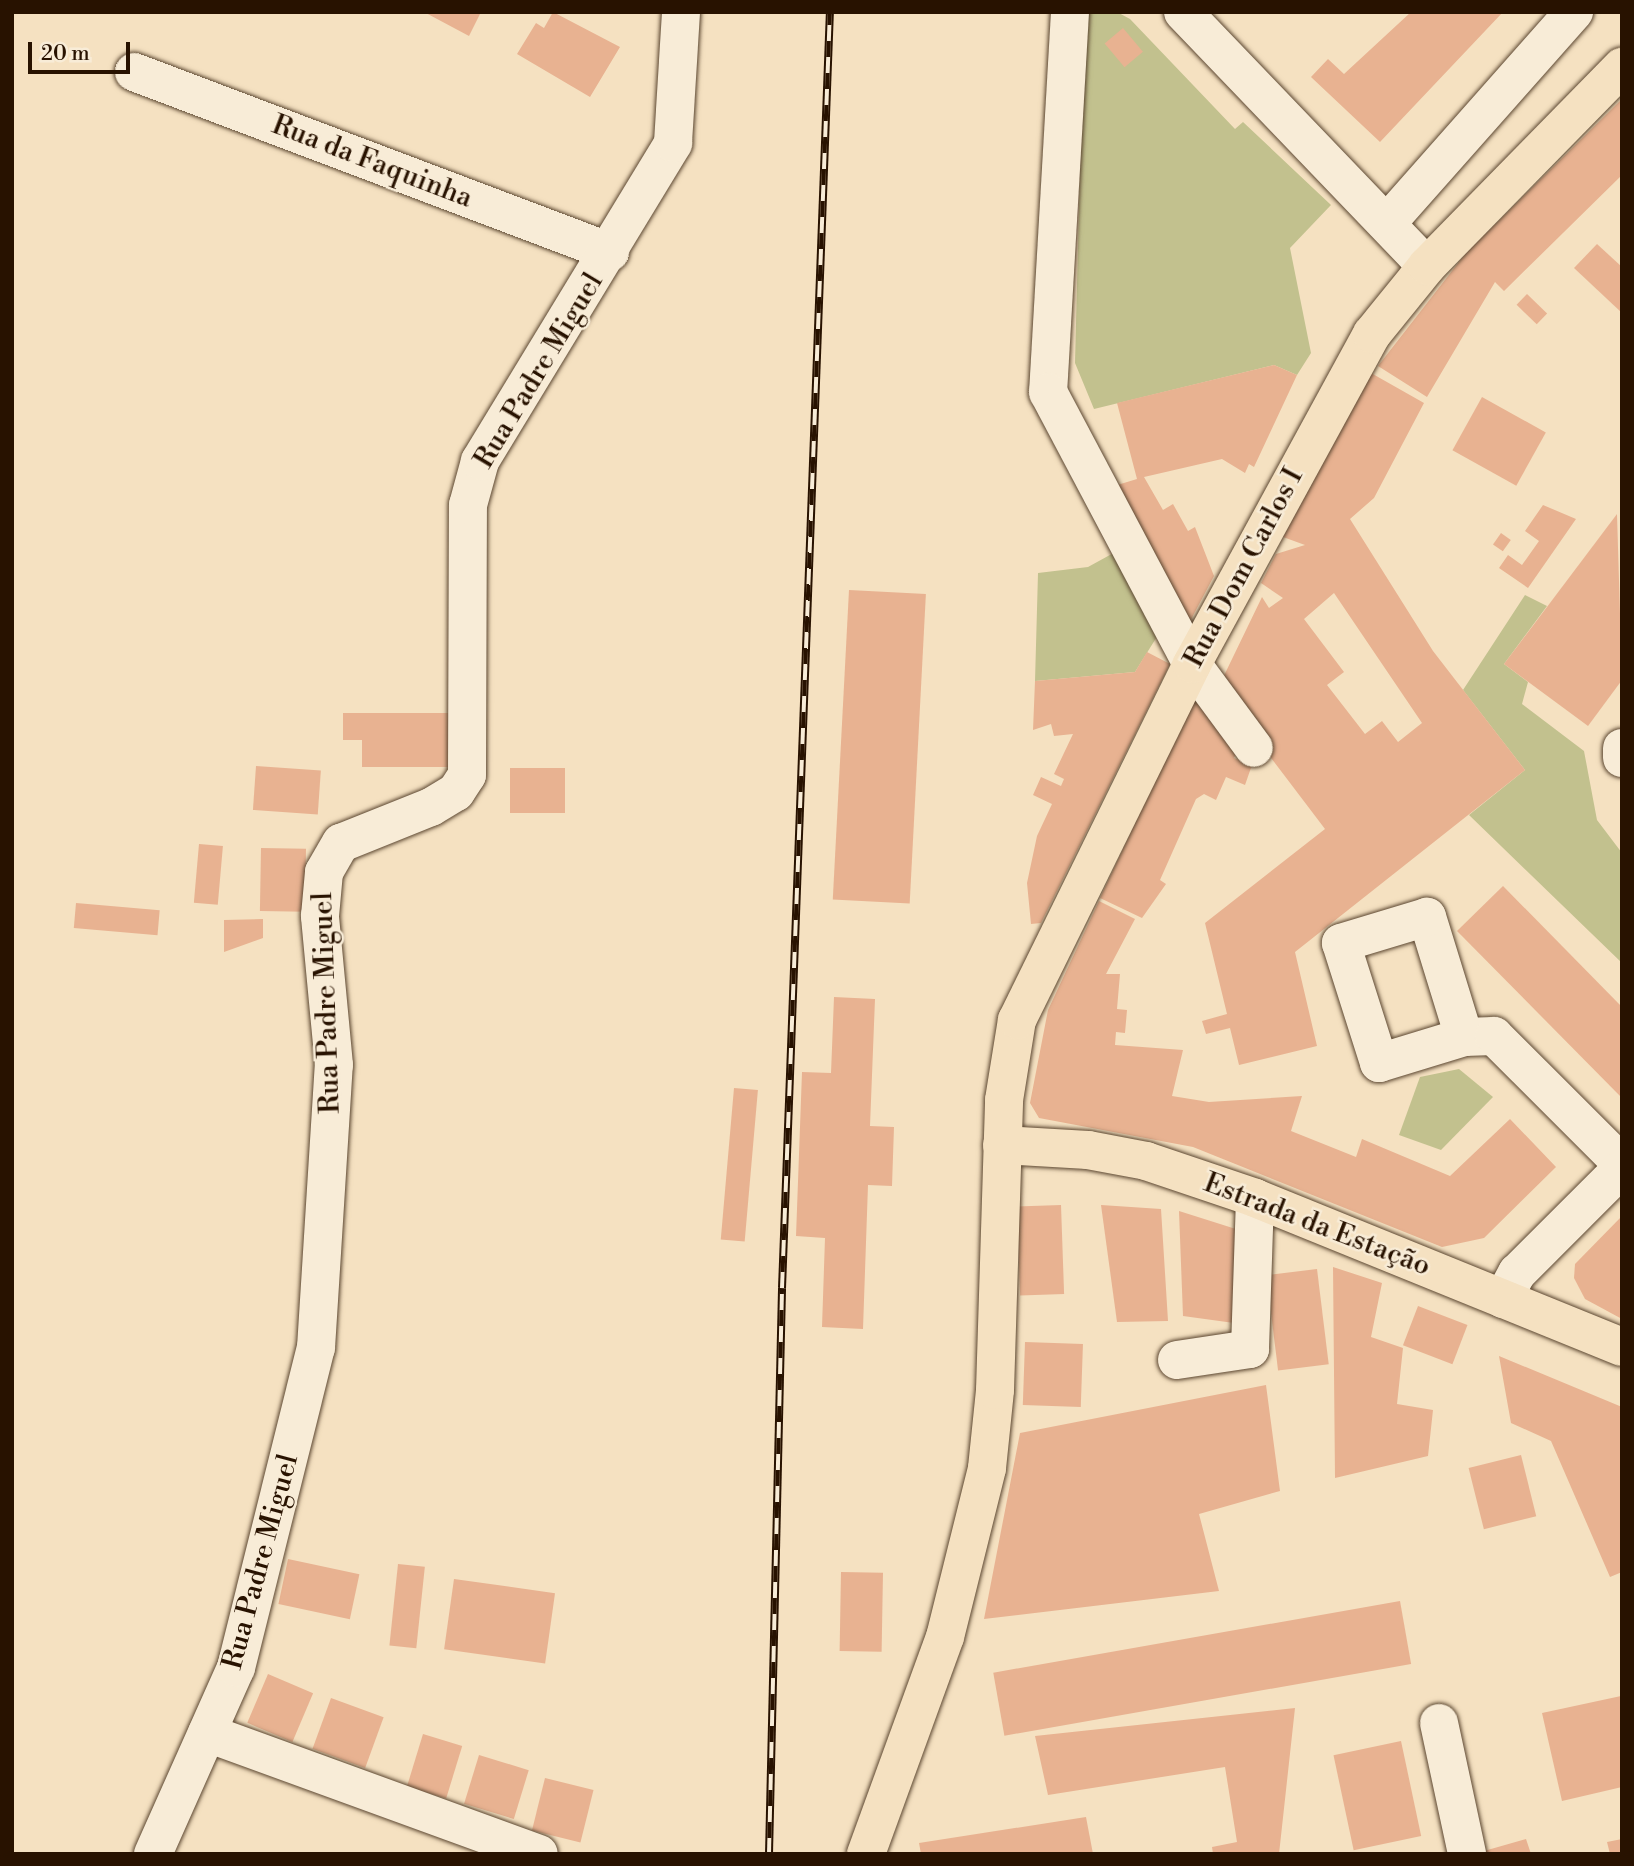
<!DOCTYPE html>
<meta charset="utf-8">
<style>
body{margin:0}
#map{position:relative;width:1634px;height:1866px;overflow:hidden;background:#f5e1c1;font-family:"Libre Bodoni",serif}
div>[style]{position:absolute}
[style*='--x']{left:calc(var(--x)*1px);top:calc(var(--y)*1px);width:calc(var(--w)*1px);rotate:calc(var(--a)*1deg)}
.green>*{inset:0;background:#c2c18e}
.building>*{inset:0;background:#e8b291;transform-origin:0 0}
.roads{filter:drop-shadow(0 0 2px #5b4630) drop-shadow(0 0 2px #5b4630)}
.minor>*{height:38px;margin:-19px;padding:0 19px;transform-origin:19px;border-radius:19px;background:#f8ecd7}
.major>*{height:38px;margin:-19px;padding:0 19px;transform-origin:19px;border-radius:19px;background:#f5e1c1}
.rail>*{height:8px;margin-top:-4px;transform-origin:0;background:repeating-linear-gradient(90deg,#f8ecd7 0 16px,#281200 0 32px);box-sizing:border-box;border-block:2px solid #281200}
span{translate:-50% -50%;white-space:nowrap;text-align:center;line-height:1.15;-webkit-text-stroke:5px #f8ecd7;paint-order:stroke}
.street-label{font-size:28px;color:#281200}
.frame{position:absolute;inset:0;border:14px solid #281200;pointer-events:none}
.scale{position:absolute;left:28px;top:42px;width:102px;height:32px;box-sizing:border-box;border:4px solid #281200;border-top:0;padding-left:9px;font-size:21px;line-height:24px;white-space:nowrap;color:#281200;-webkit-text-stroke:5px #f8ecd7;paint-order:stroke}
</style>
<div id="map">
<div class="green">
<div style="clip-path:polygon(1084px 12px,1117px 12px,1130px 19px,1235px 129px,1243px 122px,1331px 205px,1290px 248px,1311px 353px,1297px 375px,1274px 365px,1094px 409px,1075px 363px)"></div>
<div style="clip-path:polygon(1119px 550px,1163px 627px,1135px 672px,1035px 681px,1038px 573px,1088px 567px)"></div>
<div style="clip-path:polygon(1525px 595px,1547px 606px,1504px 664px,1528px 682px,1522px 704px,1584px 751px,1597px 820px,1622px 853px,1622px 963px,1469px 815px,1525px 770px,1463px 690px)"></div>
<div style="clip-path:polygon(1459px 1069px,1493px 1097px,1441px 1150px,1399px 1135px,1420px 1077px)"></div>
</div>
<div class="building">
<div style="clip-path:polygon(424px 12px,481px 12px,469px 36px)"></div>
<div style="clip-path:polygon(553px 12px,620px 47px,590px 97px,517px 54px,536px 23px,544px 28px)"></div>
<div style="clip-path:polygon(1411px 12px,1503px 12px,1380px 142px,1311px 77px,1328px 59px,1344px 74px)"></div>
<div style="left:1123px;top:28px;width:31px;height:24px;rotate:50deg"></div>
<div style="clip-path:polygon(1622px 99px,1622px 175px,1504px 291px,1495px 282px,1427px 397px,1378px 366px,1466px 253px)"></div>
<div style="clip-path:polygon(1597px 244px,1622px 267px,1622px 313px,1574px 268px)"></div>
<div style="left:1527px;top:294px;width:28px;height:15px;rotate:44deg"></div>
<div style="clip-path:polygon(1274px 365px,1297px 375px,1254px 467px,1249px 464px,1245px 473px,1222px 459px,1144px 477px,1163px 510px,1173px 504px,1188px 531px,1195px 527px,1214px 576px,1187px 627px,1114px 486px,1137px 479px,1117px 403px)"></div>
<div style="clip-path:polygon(evenodd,1371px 373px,1424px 403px,1374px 498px,1350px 519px,1433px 651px,1525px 770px,1295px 952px,1317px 1046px,1239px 1065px,1230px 1028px,1206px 1034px,1202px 1021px,1227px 1014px,1205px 923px,1325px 829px,1218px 688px,1262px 597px,1269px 608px,1283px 598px,1261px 583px,1276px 554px,1305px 545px,1283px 537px,1371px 373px,1334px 593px,1422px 723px,1398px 742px,1382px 721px,1365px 734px,1327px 685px,1344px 672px,1304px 619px,1334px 593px)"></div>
<div style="left:1482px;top:397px;width:73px;height:61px;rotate:29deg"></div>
<div style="clip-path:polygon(1543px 505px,1576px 519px,1528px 588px,1499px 568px,1508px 555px,1522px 565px,1539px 541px,1525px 531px)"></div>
<div style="clip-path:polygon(1617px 514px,1622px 680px,1588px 726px,1504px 664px)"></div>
<div style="left:1501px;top:533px;width:12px;height:14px;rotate:35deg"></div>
<div style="left:849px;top:590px;width:77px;height:310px;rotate:3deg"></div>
<div style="clip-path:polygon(1147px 652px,1170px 664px,1041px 923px,1031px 924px,1027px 883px,1037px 836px,1052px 804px,1033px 795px,1041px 777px,1061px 786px,1064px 779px,1054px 774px,1073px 734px,1054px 736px,1051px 724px,1033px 730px,1035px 681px,1135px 672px)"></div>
<div style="clip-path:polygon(1199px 687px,1241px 743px,1234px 758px,1252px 765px,1245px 785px,1226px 777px,1216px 800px,1204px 794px,1196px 799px,1160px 880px,1166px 884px,1142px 918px,1100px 898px)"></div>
<div style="clip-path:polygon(343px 713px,453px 713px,453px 767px,362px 767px,362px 740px,343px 740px)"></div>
<div style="left:256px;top:766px;width:65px;height:44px;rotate:4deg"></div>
<div style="left:510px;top:768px;width:55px;height:45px"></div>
<div style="left:199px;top:844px;width:24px;height:59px;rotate:5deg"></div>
<div style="left:261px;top:848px;width:45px;height:63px;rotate:1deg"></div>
<div style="clip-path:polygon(1503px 886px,1622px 1007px,1622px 1098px,1457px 931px)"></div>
<div style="clip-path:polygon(1099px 901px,1135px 919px,1106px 974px,1120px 974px,1117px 1009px,1127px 1010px,1125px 1033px,1116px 1032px,1115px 1045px,1183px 1050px,1172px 1096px,1209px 1102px,1302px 1096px,1291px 1131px,1356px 1157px,1362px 1139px,1450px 1176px,1510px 1119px,1556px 1167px,1484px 1238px,1442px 1247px,1193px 1147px,1039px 1118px,1030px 1103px,1048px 1010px)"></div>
<div style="left:76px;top:903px;width:84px;height:25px;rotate:5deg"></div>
<div style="clip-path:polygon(263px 919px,263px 938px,224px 952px,224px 920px)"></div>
<div style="clip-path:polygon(834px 997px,875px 999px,870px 1126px,894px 1127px,892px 1186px,868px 1185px,863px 1329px,822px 1327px,825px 1238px,796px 1236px,802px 1072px,831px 1073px)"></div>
<div style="left:734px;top:1088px;width:24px;height:152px;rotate:5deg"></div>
<div style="left:1061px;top:1205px;width:89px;height:44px;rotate:88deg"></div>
<div style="clip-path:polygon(1101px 1205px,1161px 1209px,1168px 1321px,1117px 1322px)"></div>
<div style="clip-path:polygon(1179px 1211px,1239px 1230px,1234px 1323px,1183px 1316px)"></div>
<div style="clip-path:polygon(1622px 1216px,1622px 1319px,1585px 1299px,1574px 1278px,1575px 1264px)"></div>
<div style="clip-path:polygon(1333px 1267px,1382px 1283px,1371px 1337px,1403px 1348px,1397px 1404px,1433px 1410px,1428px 1456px,1335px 1478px)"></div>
<div style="left:1317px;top:1269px;width:96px;height:51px;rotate:83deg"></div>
<div style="left:1418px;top:1306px;width:53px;height:42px;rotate:21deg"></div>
<div style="left:1025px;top:1342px;width:58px;height:63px;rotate:2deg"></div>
<div style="clip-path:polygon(1499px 1356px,1622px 1407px,1622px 1572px,1610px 1577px,1551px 1441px,1511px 1423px)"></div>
<div style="clip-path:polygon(1266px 1385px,1280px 1491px,1199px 1514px,1219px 1591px,984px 1619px,1020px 1433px)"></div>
<div style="left:1521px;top:1455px;width:63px;height:54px;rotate:76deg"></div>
<div style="left:288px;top:1559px;width:73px;height:46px;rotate:12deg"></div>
<div style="left:398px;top:1564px;width:27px;height:82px;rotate:6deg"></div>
<div style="left:841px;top:1572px;width:42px;height:79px;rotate:1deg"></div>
<div style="left:454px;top:1579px;width:102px;height:71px;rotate:8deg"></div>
<div style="left:1400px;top:1601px;width:64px;height:413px;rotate:80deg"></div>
<div style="left:268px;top:1674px;width:49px;height:53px;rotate:23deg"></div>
<div style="clip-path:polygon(1621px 1696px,1622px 1787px,1562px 1801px,1542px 1713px)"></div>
<div style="left:331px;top:1698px;width:56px;height:54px;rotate:20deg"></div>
<div style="clip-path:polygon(1295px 1708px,1279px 1854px,1213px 1854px,1212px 1847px,1237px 1842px,1225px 1767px,1048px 1795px,1035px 1736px)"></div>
<div style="left:423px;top:1734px;width:41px;height:55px;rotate:17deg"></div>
<div style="left:1401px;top:1741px;width:97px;height:69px;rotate:78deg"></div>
<div style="left:479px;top:1755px;width:52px;height:51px;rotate:17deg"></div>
<div style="left:545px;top:1778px;width:50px;height:54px;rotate:14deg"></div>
<div style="clip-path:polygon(1086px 1817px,1093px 1854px,921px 1854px,919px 1843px)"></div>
<div style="clip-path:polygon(1526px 1839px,1531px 1854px,1477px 1854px,1477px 1853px)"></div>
<div style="clip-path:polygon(1622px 1839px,1622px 1854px,1610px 1854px,1607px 1842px)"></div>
</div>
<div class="roads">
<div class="minor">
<div style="--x:1070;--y:12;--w:381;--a:93.3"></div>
<div style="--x:1048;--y:392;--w:308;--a:62.1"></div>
<div style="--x:1192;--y:664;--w:104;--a:53.6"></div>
<div style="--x:1183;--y:12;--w:352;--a:46.2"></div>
<div style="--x:134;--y:72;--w:509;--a:20.71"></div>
<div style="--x:1388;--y:222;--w:281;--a:-48.5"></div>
<div style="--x:1622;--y:748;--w:10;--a:90"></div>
<div style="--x:1464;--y:1037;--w:126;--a:-107.1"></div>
<div style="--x:1427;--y:917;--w:90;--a:163.2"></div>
<div style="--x:1341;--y:943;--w:126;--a:72.4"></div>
<div style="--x:1379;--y:1063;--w:89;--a:-17"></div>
<div style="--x:1464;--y:1037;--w:30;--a:-2"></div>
<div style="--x:1494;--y:1036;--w:181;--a:45"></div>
<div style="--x:1503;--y:1299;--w:30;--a:-62"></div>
<div style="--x:1517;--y:1273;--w:148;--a:-45"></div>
<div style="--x:1177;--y:1360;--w:74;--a:-8.6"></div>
<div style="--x:1250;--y:1349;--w:151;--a:-88.1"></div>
<div style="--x:1439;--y:1723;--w:134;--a:77.9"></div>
<div style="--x:207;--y:1733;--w:353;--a:20"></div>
<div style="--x:153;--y:1854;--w:204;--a:-66"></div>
<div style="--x:236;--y:1668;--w:330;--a:-76"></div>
<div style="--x:316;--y:1348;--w:284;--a:-86.4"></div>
<div style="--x:334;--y:1065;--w:150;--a:-95.4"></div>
<div style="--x:320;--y:916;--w:44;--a:-84.8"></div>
<div style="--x:324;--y:872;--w:34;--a:-60"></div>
<div style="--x:341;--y:843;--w:97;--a:-21.8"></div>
<div style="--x:431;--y:807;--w:29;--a:-31"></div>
<div style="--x:456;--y:792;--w:20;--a:-57"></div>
<div style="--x:467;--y:775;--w:270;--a:-89.8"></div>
<div style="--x:468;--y:505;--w:46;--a:-74.7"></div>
<div style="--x:480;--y:461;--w:372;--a:-58.7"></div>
<div style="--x:673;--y:143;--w:131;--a:-86.5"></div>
</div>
<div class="major">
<div style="--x:1002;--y:1145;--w:86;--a:3.3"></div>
<div style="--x:1088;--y:1150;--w:59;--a:10.7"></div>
<div style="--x:1146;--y:1161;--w:115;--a:18.7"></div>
<div style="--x:1255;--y:1198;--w:396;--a:22.1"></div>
<div style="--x:866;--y:1854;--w:231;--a:-70"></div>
<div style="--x:945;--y:1637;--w:174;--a:-76"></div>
<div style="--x:987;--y:1468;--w:78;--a:-84.1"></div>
<div style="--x:995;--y:1390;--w:290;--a:-88.2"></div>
<div style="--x:1004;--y:1100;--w:81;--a:-80.8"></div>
<div style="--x:1017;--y:1020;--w:397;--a:-63.8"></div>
<div style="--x:1192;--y:664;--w:376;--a:-61.4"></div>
<div style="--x:1372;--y:334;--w:87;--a:-51"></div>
<div style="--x:1427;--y:266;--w:279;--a:-45.6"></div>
</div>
</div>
<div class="rail">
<div style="--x:769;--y:1854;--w:566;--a:-88.68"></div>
<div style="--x:782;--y:1288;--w:1277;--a:-87.85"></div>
</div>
<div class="street-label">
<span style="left:372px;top:162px;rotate:21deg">Rua da Faquinha</span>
<span style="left:539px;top:371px;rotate:-59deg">Rua Padre Miguel</span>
<span style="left:1244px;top:568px;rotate:-62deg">Rua Dom Carlos I</span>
<span style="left:327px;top:1003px;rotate:-92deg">Rua Padre Miguel</span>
<span style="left:1317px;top:1225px;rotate:21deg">Estrada da Estação</span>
<span style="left:261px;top:1562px;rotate:-75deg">Rua Padre Miguel</span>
</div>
<div class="frame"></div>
<div class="scale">20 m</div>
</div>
